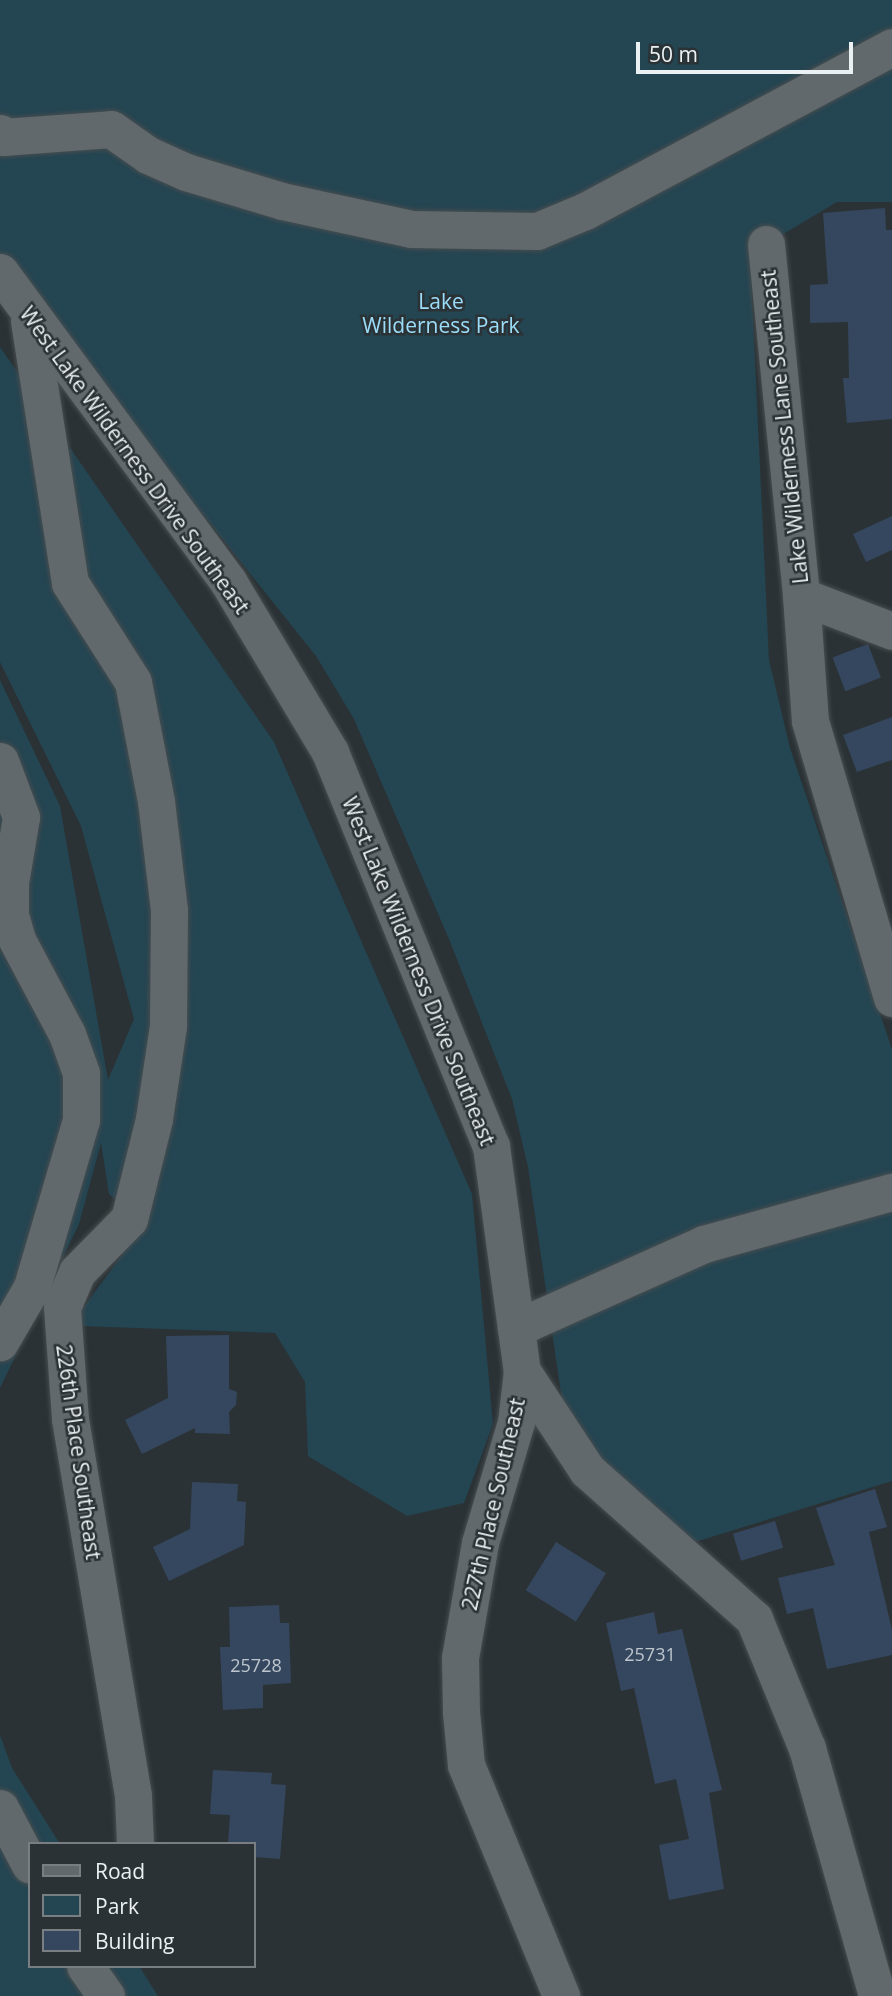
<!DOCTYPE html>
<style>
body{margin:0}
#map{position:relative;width:892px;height:1996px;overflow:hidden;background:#2b3235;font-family:"Open Sans",sans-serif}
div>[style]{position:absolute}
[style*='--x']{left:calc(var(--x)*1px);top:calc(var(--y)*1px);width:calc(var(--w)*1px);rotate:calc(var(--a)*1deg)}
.green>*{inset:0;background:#244552}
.building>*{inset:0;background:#35475f;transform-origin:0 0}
.roads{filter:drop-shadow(0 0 2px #474d4f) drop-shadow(0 0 2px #474d4f)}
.minor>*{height:37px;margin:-18.5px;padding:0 18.5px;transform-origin:18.5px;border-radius:18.5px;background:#61696d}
span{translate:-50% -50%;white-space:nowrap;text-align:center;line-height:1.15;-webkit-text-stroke:5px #2b3235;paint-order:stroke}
.number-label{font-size:18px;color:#bec6cd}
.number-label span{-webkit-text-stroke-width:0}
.park-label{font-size:21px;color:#9bddf9}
.street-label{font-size:21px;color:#ebf0f2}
.legend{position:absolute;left:28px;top:1842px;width:228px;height:126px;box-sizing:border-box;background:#2b3235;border:2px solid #787e81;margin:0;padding:9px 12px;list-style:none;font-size:21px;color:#ebf0f2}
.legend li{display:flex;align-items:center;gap:14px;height:35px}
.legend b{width:35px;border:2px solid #787e81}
.scale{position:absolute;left:636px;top:42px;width:217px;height:32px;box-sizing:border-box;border:4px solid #ebf0f2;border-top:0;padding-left:9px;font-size:21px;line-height:24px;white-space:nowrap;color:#ebf0f2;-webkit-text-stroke:5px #2b3235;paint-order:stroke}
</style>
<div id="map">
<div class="green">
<div style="clip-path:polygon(0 0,892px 0,892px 202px,837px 202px,750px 254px,769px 660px,790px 748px,892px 1049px,892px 1481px,692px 1543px,617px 1487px,562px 1400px,528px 1167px,512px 1099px,449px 939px,354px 719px,316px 656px,41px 312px,0 253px)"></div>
<div style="clip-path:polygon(0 347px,274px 742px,472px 1194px,493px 1424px,464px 1503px,407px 1516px,308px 1456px,305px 1382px,275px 1333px,80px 1326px,77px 1316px,145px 1224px,109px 1194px,101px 1143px,79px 1224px,0 1388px,0 680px,60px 806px,108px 1080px,134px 1019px,81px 826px,0 662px)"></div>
<div style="clip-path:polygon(0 1735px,12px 1768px,60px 1844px,30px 1844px,30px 1966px,139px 1966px,158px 1996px,0 1996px)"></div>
</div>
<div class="building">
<div style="clip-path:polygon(885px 208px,886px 230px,892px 230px,892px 419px,847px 423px,843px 378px,849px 378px,848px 322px,810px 323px,810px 285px,828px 284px,823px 213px)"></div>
<div style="clip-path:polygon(892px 516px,892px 550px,866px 562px,853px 534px)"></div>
<div style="left:868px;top:644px;width:36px;height:38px;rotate:69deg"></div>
<div style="clip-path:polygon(892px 717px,892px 760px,857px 772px,843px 735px)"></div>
<div style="clip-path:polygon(229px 1335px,229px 1389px,237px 1392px,236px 1405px,229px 1412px,230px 1434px,195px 1433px,195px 1428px,142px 1454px,125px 1420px,168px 1398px,166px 1336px)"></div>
<div style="clip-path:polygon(192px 1482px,238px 1484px,237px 1501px,246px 1502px,244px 1545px,169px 1581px,153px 1547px,190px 1529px)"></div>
<div style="clip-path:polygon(875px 1489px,887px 1527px,869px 1532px,892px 1630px,892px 1655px,827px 1669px,813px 1608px,787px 1614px,778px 1578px,835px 1565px,816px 1508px)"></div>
<div style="left:775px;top:1521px;width:28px;height:44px;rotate:73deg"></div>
<div style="left:556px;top:1542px;width:59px;height:57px;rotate:32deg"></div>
<div style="clip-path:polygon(279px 1605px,280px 1623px,289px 1623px,291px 1683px,263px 1685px,263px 1708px,223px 1710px,220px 1647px,230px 1647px,229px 1607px)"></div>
<div style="clip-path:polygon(654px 1612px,658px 1634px,682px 1629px,722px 1790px,709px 1793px,724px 1889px,669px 1900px,659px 1845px,689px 1839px,676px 1779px,655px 1784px,634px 1688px,621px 1691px,606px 1623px)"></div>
<div style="clip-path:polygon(213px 1770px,272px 1773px,271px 1784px,286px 1785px,280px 1859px,254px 1857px,254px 1844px,228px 1844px,230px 1815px,210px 1814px)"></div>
</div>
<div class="roads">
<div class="minor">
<div style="--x:0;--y:133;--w:5;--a:53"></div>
<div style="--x:3;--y:137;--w:108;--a:-4.2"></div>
<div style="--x:111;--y:129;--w:45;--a:35.1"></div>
<div style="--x:148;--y:155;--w:42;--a:24.1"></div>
<div style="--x:186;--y:172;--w:100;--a:16.8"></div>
<div style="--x:282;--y:201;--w:132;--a:12.2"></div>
<div style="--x:411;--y:229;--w:126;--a:0.9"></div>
<div style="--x:537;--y:231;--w:52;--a:-22.6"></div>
<div style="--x:585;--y:211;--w:348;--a:-28.1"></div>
<div style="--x:766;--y:244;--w:354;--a:84.3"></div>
<div style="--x:801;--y:596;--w:97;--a:21"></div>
<div style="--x:0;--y:272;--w:386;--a:53.6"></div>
<div style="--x:229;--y:583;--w:197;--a:59.1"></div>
<div style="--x:330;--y:752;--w:426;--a:67.8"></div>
<div style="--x:491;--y:1146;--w:227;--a:82.2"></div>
<div style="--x:522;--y:1371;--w:118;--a:56.7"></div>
<div style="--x:587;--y:1470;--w:224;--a:41.7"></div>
<div style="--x:754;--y:1619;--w:139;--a:67.7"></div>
<div style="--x:807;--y:1748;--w:258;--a:74.2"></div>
<div style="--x:29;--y:321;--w:265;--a:81.1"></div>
<div style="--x:70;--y:583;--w:117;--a:57.5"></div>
<div style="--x:133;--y:682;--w:121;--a:79.1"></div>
<div style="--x:156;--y:801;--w:110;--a:83.2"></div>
<div style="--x:169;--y:910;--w:116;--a:90.5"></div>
<div style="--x:168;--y:1026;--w:94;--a:98.6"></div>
<div style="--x:154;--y:1119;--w:103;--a:104"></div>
<div style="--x:129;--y:1219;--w:74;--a:134.5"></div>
<div style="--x:77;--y:1272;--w:38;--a:113"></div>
<div style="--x:62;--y:1307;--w:112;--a:85.9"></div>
<div style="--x:70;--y:1419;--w:382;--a:80.5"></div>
<div style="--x:133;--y:1796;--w:48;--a:87.6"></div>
<div style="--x:801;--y:596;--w:125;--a:85.9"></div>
<div style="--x:810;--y:721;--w:289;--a:73.5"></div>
<div style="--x:0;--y:761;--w:60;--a:69.4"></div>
<div style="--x:21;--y:817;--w:67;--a:99.5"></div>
<div style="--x:10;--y:883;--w:32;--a:90"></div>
<div style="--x:10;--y:915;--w:26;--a:74"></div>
<div style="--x:17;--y:940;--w:106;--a:62"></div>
<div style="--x:67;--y:1034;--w:41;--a:70.3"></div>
<div style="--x:81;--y:1073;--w:47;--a:90"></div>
<div style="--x:81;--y:1120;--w:174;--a:106.4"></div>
<div style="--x:32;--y:1287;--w:64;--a:120.2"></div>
<div style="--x:516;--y:1328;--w:206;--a:-24.1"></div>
<div style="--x:704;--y:1244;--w:195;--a:-15.5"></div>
<div style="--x:522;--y:1371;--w:51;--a:96.7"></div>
<div style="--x:516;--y:1422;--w:126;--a:106.6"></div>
<div style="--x:480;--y:1543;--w:117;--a:99.9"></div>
<div style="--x:460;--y:1658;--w:54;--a:88.9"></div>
<div style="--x:461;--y:1712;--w:53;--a:84.6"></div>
<div style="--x:466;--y:1765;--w:250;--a:67.6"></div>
<div style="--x:0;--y:1808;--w:64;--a:62.2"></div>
<div style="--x:85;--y:1966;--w:37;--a:55"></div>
</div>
</div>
<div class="number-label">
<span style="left:650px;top:1654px">25731</span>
<span style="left:256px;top:1665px">25728</span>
</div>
<div class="park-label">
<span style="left:441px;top:313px">Lake<br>Wilderness Park</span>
</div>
<div class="street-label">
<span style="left:784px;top:427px;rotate:-96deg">Lake Wilderness Lane Southeast</span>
<span style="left:135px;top:460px;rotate:54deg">West Lake Wilderness Drive Southeast</span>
<span style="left:419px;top:971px;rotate:68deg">West Lake Wilderness Drive Southeast</span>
<span style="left:79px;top:1452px;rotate:82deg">226th Place Southeast</span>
<span style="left:493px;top:1504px;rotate:-77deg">227th Place Southeast</span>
</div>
<ul class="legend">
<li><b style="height:9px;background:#61696d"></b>Road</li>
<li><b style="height:19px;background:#244552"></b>Park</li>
<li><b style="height:19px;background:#35475f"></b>Building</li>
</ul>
<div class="scale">50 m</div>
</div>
